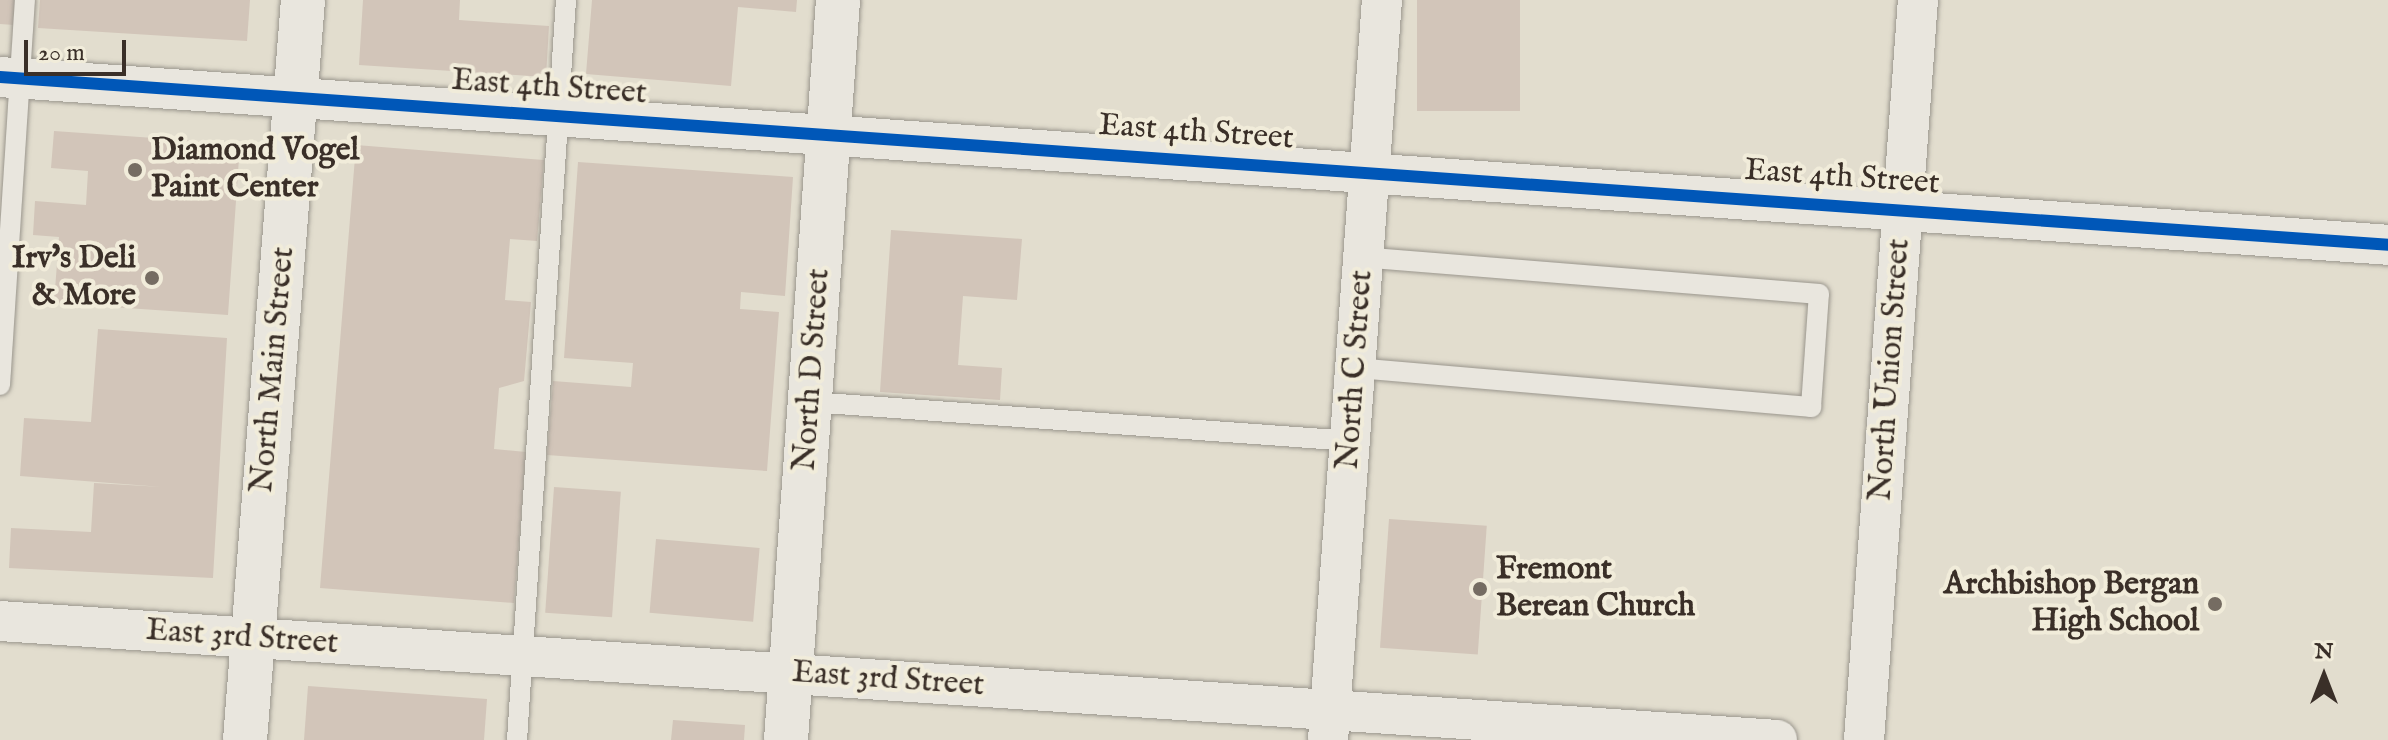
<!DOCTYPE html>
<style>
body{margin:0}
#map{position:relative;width:2388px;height:740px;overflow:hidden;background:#e2ddce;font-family:"IM FELL English",serif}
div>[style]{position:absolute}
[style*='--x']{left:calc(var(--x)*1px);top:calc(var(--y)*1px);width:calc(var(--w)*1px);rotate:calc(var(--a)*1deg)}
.building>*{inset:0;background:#d2c5b9;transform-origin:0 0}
.roads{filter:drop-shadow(0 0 2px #9a968d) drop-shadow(0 0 2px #9a968d)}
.lane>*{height:20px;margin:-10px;padding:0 10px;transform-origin:10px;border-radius:10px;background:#e9e6de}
.street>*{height:40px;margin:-20px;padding:0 20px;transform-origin:20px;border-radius:20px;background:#e9e6de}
.secondary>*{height:44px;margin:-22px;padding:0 22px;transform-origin:22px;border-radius:22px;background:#e9e6de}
.cycleway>*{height:12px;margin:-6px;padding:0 6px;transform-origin:6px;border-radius:6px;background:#0057b8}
.dots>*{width:22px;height:22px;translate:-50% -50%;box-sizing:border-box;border:4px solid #f1ecda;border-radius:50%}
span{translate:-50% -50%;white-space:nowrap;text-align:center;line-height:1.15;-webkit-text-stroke:8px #f1ecda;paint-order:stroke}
.street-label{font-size:32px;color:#3a2f28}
.poi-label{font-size:32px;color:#3a2f28;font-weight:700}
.left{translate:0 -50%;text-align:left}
.right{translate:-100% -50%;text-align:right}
.north{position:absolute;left:2284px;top:636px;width:80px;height:80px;-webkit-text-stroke:6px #f1ecda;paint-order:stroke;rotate:0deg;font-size:22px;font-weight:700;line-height:32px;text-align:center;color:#3a2f28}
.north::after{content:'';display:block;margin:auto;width:28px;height:36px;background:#3a2f28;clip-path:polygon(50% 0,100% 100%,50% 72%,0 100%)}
.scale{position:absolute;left:24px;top:40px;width:102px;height:36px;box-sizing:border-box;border:4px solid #3a2f28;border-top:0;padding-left:10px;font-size:24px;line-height:28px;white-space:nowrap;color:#3a2f28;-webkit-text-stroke:6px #f1ecda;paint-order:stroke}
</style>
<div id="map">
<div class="building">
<div style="clip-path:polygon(0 0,16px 0,14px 25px,0 24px)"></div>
<div style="clip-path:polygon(40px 0,250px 0,247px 41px,38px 28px)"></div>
<div style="clip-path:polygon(363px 0,460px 0,459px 20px,549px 26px,546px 77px,359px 65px)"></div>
<div style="clip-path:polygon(592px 0,797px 0,796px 12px,738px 7px,731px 86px,586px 74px)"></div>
<div style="left:1417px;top:0;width:103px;height:111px"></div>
<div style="clip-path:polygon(54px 131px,240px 144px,228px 315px,54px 303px,59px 237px,33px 235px,35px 201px,86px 205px,88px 171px,51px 168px)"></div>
<div style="clip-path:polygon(356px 145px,544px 160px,537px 241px,510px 239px,505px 300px,531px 302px,524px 381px,499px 388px,494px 449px,526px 452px,514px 603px,320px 588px)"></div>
<div style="clip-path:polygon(578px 162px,793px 177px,785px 296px,741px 292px,740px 309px,779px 312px,767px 471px,547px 455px,553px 381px,631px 387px,633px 363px,564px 358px)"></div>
<div style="clip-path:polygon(891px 230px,1022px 239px,1017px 300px,963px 296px,958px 365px,1002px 368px,1000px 400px,880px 392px)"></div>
<div style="clip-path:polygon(98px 329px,227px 338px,213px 578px,9px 568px,11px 528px,91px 532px,94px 483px,162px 487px,20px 476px,24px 418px,91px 422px)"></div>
<div style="left:554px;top:487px;width:67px;height:126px;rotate:4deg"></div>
<div style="left:1389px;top:519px;width:98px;height:129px;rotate:4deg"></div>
<div style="left:656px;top:539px;width:104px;height:74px;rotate:5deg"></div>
<div style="clip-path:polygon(308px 686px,487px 699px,484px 740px,304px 740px)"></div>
<div style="clip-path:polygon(673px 720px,745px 725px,744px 740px,671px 740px)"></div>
</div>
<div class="roads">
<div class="lane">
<div style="--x:1356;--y:368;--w:457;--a:4.9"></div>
<div style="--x:1811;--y:407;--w:113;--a:-86"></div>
<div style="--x:1819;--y:294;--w:457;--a:-175.4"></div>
<div style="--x:0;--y:385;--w:386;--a:-86.3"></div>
<div style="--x:811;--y:402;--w:541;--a:4.13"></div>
<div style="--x:517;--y:740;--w:742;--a:-86.21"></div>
</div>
<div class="street">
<div style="--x:0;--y:77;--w:2394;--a:4.02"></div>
<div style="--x:0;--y:621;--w:1781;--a:3.83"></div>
<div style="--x:1328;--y:740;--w:742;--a:-85.83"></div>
<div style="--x:1864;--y:740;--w:742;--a:-85.83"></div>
</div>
<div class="secondary">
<div style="--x:245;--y:740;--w:742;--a:-85.52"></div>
<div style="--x:786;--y:740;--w:742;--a:-85.98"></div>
</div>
</div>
<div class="cycleway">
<div style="--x:0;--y:77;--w:2394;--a:4.02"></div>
</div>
<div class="dots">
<div style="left:135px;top:170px;background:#756c62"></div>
<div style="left:152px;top:278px;background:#756c62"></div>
<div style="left:1480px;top:589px;background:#756c62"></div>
<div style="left:2215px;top:604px;background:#756c62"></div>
</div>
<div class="street-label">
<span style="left:549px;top:88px;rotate:4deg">East 4th Street</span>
<span style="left:1196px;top:133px;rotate:4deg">East 4th Street</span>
<span style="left:1842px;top:178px;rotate:4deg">East 4th Street</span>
<span style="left:274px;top:370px;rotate:-85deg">North Main Street</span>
<span style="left:813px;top:370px;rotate:-86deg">North D Street</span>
<span style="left:1356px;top:370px;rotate:-86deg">North C Street</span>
<span style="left:1891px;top:370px;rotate:-86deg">North Union Street</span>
<span style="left:242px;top:638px;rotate:4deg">East 3rd Street</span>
<span style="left:888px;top:680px;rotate:4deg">East 3rd Street</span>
</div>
<div class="poi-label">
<span class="left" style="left:151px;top:170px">Diamond Vogel<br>Paint Center</span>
<span class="right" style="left:136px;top:278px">Irv's Deli<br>&amp; More</span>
<span class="left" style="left:1496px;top:589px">Fremont<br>Berean Church</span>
<span class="right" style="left:2199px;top:604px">Archbishop Bergan<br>High School</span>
</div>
<div class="north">N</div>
<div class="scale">20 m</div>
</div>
